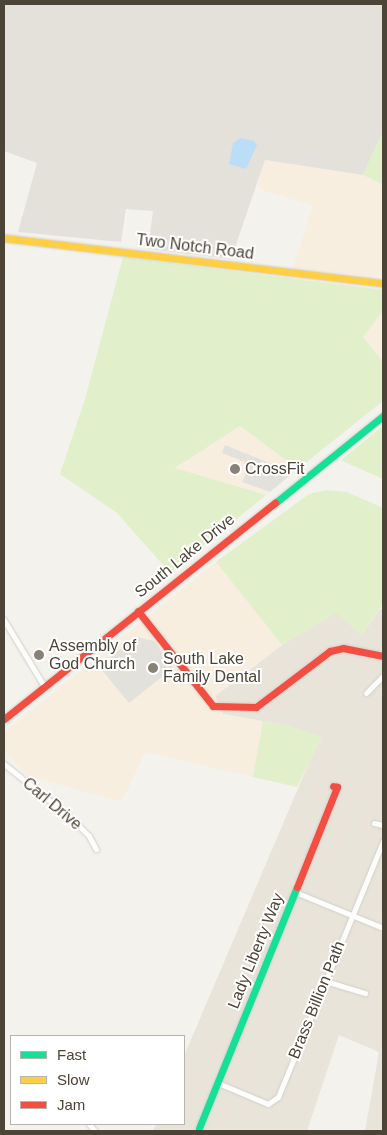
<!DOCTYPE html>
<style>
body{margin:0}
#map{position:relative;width:387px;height:1135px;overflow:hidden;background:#f4f2ed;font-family:Helvetica,sans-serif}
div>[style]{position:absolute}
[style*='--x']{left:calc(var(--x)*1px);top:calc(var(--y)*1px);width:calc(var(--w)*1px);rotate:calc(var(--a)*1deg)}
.residential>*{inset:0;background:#e8e4da}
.commercial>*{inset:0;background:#f7eee0}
.industrial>*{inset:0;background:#e4e1db}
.green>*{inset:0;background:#e1f0cb}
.parking>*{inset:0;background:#e3e1dc}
.water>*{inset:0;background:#bbddf5}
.roads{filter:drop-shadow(0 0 1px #d2d0ca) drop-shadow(0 0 1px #d2d0ca)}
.street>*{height:5px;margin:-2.5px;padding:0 2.5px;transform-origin:2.5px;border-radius:2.5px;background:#fdfdfc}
.fast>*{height:7px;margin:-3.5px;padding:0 3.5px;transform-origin:3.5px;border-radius:3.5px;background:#16e098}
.slow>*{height:7px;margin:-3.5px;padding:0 3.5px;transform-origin:3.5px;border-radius:3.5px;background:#ffcf43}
.jam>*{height:7px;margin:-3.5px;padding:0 3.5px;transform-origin:3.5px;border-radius:3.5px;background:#f24e42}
.dots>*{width:14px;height:14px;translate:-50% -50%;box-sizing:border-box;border:2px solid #fff;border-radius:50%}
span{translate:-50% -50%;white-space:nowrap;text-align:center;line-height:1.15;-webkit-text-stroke:4px #fff;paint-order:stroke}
.street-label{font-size:16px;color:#4c4437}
.poi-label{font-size:16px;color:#4c4437}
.left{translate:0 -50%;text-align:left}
.frame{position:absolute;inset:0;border:5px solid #4c4437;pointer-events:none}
.legend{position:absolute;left:10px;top:1035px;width:175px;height:90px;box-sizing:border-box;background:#fff;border:1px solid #b7b4af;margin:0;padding:6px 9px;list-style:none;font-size:15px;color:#4c4437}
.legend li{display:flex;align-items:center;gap:10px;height:25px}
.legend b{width:25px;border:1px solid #b7b4af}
</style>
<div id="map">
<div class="residential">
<div style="clip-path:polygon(380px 609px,383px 609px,383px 1131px,365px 1131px,379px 1052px,339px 1035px,307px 1131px,153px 1131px,156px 1124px,184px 1124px,184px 1056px,308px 765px,294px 727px,223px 714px,215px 696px,282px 645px,336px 612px,362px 635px)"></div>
</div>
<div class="commercial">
<div style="clip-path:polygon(264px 160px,363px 175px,383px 185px,383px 277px,293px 268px,313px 206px,257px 188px)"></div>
<div style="clip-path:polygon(383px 311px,383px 362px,363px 337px)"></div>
<div style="clip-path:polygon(240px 426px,298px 469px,266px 495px,174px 468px)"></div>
<div style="clip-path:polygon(216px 562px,282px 645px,215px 696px,223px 714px,263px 721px,253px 777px,145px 752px,122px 802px,28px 776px,4px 751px,4px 733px)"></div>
</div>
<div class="industrial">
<div style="clip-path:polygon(4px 4px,383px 4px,383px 132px,363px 175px,265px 160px,231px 259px,148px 249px,153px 211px,126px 209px,121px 242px,18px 232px,37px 163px,4px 151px)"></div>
</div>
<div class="green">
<div style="clip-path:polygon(383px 132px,383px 185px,363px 175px)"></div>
<div style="clip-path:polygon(123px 257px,383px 290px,383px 311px,363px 337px,383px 362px,383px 401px,298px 469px,240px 426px,175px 468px,266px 495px,170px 573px,117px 513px,60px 474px,85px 399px)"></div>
<div style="clip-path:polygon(383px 426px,383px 479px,340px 460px,341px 460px)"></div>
<div style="clip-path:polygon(326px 490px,347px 492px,383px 508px,383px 604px,362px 635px,336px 613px,282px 645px,216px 562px,309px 494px)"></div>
<div style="clip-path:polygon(263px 721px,294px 727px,322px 737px,297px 787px,253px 777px)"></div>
</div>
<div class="parking">
<div style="clip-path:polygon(225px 445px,279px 467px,289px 476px,270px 492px,242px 482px,250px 464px,222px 453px)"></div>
<div style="clip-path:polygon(136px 637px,154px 641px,173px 668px,129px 703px,101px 669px,103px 663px,111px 661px,111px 657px)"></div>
</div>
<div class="water">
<div style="clip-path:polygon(240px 138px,254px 141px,257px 145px,246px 169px,229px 164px,233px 143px)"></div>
</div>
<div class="roads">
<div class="street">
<div style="--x:4;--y:620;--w:77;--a:58.8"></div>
<div style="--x:366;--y:693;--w:24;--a:-45"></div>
<div style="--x:4;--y:764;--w:83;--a:38.7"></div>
<div style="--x:69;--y:816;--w:28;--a:45"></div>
<div style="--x:89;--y:836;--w:15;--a:62"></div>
<div style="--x:374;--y:823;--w:9;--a:13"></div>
<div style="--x:295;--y:892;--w:95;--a:22.2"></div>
<div style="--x:325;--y:981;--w:42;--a:16.7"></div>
<div style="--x:218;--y:1083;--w:54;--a:22.8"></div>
<div style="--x:268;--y:1104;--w:12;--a:-35"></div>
<div style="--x:278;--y:1097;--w:277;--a:-67.7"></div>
<div style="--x:89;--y:1124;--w:9;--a:49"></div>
</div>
<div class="fast">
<div style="--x:275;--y:503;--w:139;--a:-38.9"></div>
<div style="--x:199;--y:1128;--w:260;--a:-67.9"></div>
</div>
<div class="slow">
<div style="--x:4;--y:238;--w:382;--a:6.8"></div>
</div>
<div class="jam">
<div style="--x:138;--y:611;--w:121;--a:51.7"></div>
<div style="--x:213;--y:706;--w:43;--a:1.3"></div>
<div style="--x:256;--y:707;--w:93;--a:-37.1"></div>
<div style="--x:330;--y:651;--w:13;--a:-13"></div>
<div style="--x:343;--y:648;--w:41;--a:11.3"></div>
<div style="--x:4;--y:719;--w:347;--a:-38.6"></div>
<div style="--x:297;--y:887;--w:108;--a:-68.2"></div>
<div style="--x:337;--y:787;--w:4;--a:-166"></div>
</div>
</div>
<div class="dots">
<div style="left:235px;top:469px;background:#878177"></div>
<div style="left:39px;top:655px;background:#878177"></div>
<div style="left:153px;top:668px;background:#878177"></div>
</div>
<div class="street-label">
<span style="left:195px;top:247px;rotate:7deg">Two Notch Road</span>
<span style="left:185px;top:556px;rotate:-39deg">South Lake Drive</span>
<span style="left:52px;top:804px;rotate:40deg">Carl Drive</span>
<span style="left:256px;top:951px;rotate:-68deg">Lady Liberty Way</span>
<span style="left:317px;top:1000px;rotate:-68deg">Brass Billion Path</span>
</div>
<div class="poi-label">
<span class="left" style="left:245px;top:469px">CrossFit</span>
<span class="left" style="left:49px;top:655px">Assembly of<br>God Church</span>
<span class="left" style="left:163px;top:668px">South Lake<br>Family Dental</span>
</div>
<div class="frame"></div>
<ul class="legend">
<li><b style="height:6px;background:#16e098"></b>Fast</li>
<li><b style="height:6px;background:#ffcf43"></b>Slow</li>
<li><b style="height:6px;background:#f24e42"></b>Jam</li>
</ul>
</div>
